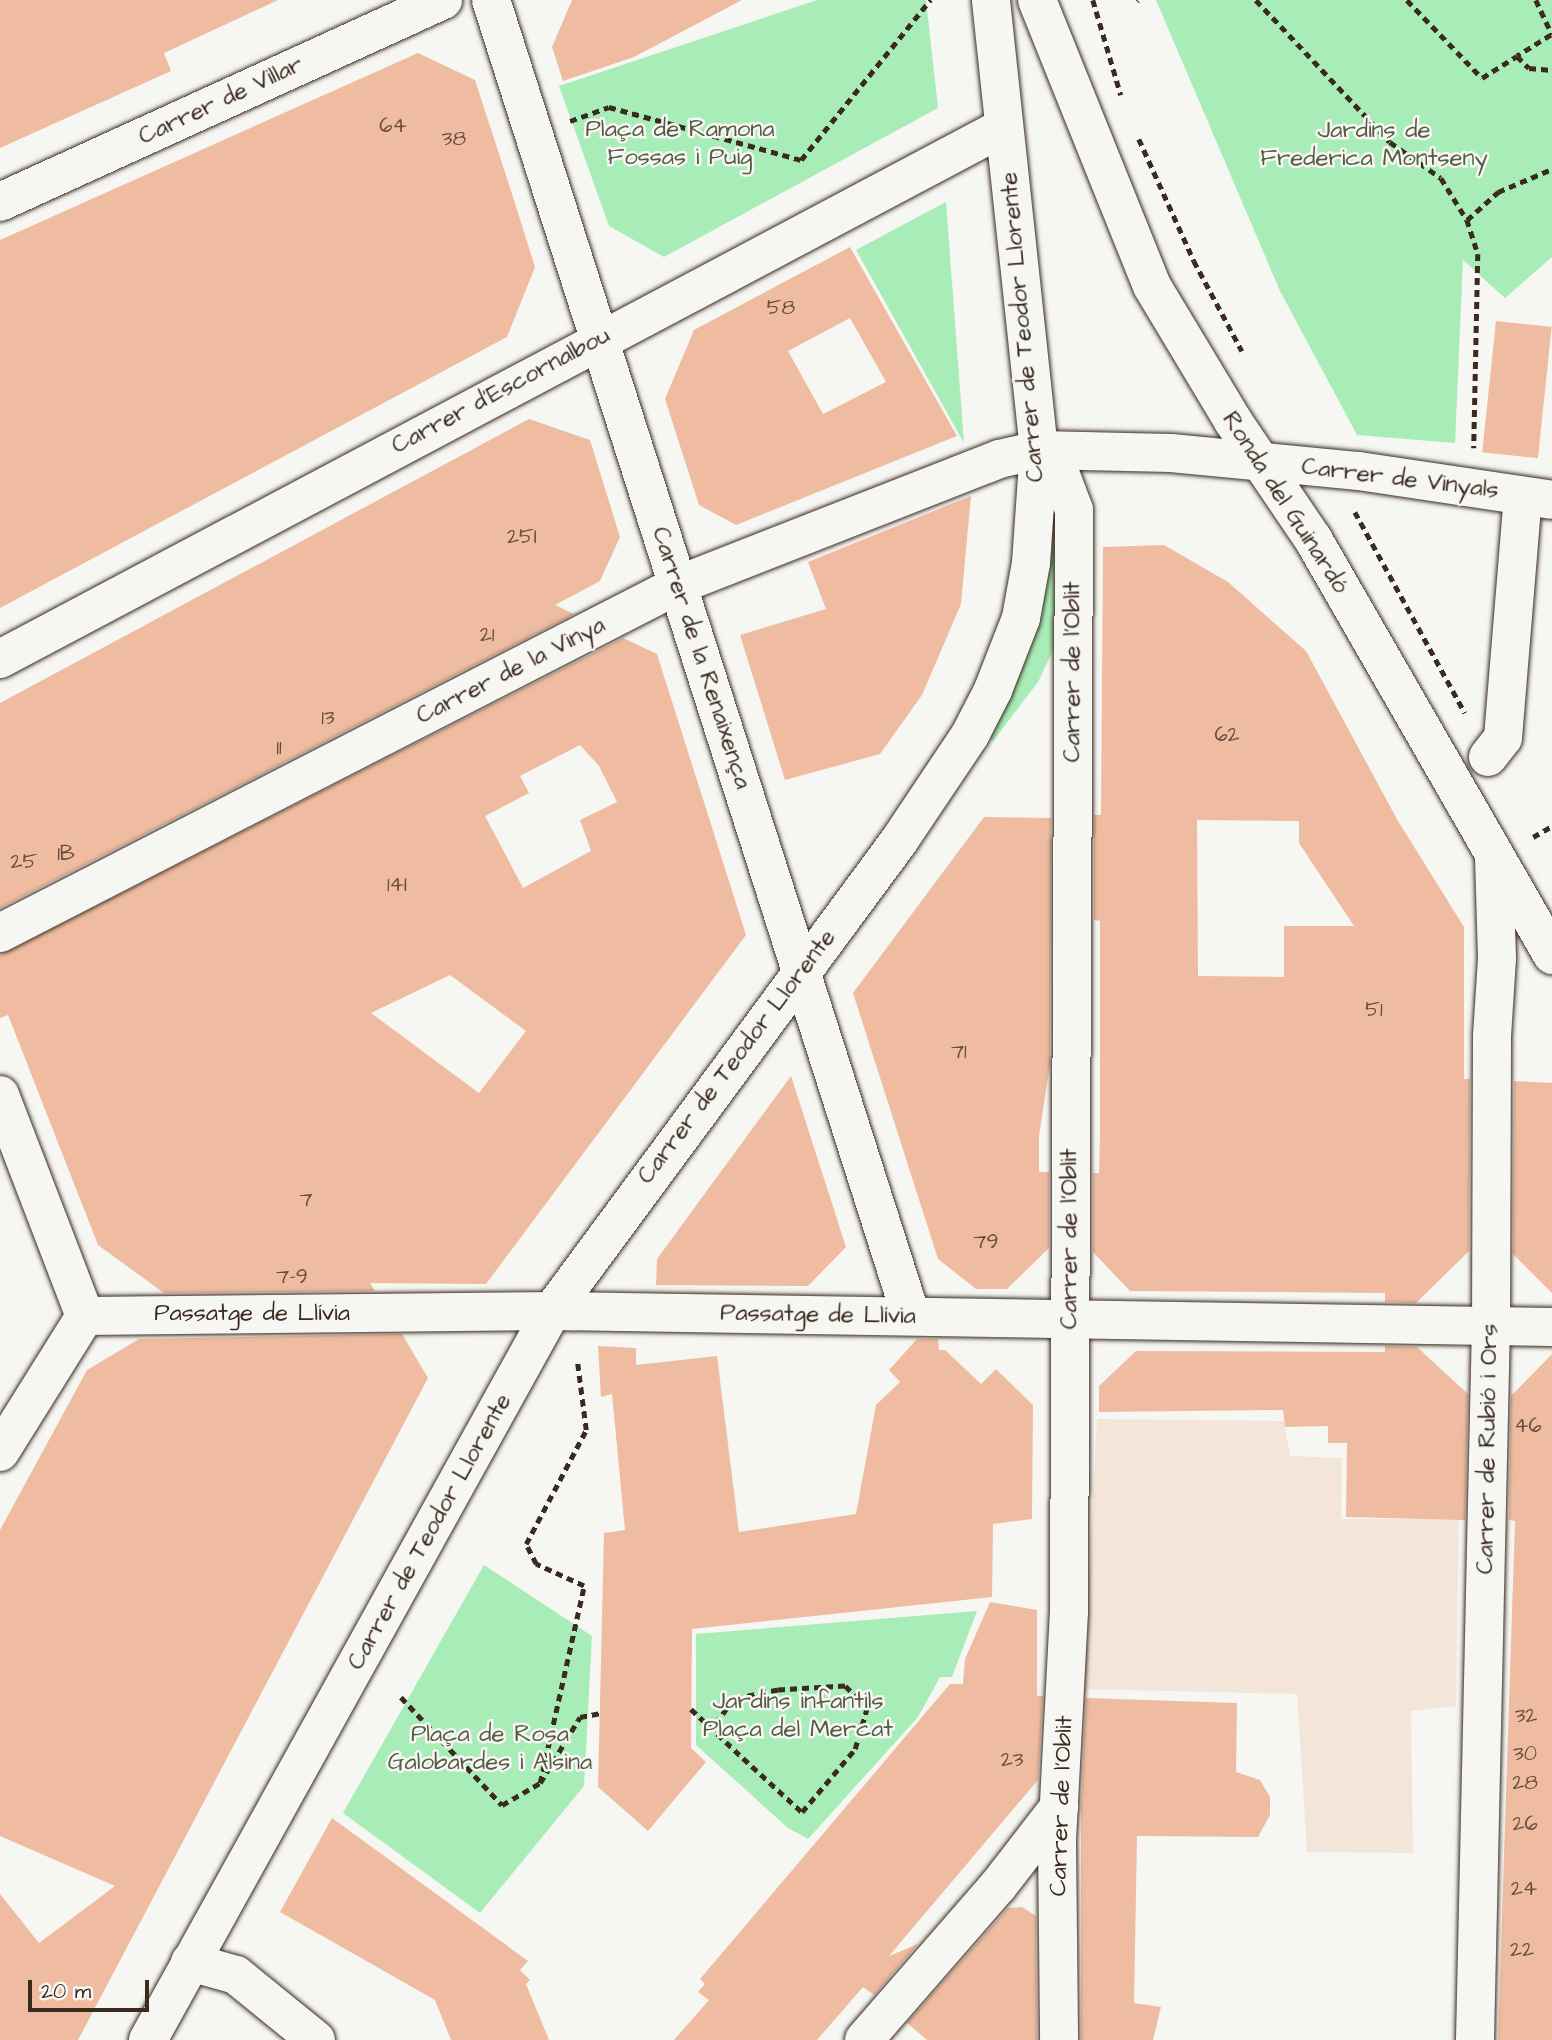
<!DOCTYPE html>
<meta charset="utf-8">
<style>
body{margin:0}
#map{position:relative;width:1552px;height:2040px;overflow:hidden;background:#f6f6f2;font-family:"Architects Daughter",sans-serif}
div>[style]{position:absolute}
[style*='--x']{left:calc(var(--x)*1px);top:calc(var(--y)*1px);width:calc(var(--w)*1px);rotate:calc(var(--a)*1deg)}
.built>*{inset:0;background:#f4e5da}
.green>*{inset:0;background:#a8edb8}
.building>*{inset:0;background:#efbca1;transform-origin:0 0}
.path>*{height:4.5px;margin-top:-2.25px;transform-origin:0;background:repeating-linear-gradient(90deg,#3b2a1e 0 7px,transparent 0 12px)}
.roads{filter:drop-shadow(0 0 2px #3b2a1e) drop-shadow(0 0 2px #3b2a1e)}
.street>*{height:38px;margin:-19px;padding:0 19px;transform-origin:19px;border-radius:19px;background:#f6f6f2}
.primary>*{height:38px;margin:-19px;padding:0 19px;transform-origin:19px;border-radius:19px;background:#f6f6f2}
span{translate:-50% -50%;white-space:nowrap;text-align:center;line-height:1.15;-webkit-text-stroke:5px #f6f6f2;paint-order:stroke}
.number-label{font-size:21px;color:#684e3f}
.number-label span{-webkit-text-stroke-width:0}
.street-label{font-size:24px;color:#3b2a1e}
.park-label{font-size:24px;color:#565b44}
.scale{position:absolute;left:28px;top:1980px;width:121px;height:32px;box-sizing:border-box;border:4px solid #3b2a1e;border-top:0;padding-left:9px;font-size:21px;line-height:24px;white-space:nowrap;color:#3b2a1e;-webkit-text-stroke:5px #f6f6f2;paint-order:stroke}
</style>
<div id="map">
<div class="built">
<div style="clip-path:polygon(1097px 1419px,1284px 1421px,1290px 1456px,1342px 1458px,1341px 1519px,1459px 1519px,1456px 1706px,1411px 1711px,1413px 1853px,1307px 1852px,1297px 1694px,1084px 1689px)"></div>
</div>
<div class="green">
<div style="clip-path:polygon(817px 0,926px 0,938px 108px,664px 257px,609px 226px,559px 86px)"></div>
<div style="clip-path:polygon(1156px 0,1552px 0,1552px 257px,1505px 298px,1463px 260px,1455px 443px,1357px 435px,1280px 291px)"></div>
<div style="clip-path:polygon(946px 202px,964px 443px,856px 250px)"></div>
<div style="clip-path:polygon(1054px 544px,1062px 545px,1056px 644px,1038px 682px,993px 741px,990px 739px,1031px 644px)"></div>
<div style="clip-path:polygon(484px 1565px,592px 1636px,584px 1786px,480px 1913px,343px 1813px)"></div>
<div style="clip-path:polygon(977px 1611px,952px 1677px,940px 1677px,918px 1717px,808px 1839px,788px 1828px,696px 1745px,696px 1634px)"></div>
</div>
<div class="building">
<div style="clip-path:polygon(0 0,278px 0,164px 53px,171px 71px,0 148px)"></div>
<div style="clip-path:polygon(572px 0,742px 0,634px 57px,563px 81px,552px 47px)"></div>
<div style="clip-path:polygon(418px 53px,475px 80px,512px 194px,535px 267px,507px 337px,0 608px,0 240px)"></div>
<div style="clip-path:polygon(evenodd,850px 247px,957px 436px,736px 525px,699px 505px,665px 399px,694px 330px,850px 247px,850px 318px,886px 382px,823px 414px,788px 351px,850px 318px)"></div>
<div style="left:1496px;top:321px;width:56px;height:132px;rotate:6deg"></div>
<div style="clip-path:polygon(529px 419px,590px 440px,620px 537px,600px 581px,555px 605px,574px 614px,0 908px,0 703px)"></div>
<div style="clip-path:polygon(971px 496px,961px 604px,922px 695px,880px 754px,785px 780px,740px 635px,826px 609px,808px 562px)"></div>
<div style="clip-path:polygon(evenodd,1164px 545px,1228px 582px,1306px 651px,1398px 821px,1464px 927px,1464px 1079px,1470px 1079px,1469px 1251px,1416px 1303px,1385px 1302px,1385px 1293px,1130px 1291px,1093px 1252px,1093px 1173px,1099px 1173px,1100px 1135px,1100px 921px,1094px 920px,1094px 815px,1101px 815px,1103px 547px,1164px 545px,1197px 820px,1299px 821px,1299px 843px,1354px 926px,1284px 926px,1284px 977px,1198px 976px,1197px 820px)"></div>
<div style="clip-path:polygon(evenodd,623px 638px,657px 654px,746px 935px,486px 1284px,370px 1283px,375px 1291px,164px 1293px,98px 1245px,8px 1015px,0 1018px,0 955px,623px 638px,580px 745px,599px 766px,617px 802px,580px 820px,591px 851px,523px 888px,485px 816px,529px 793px,520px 776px,580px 745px,623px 638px,450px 975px,526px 1031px,479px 1093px,371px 1013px,450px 975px)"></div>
<div style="clip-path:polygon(984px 817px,1051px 818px,1050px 1064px,1039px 1136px,1039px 1172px,1049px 1172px,1049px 1248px,1007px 1289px,976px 1289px,938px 1259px,853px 993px)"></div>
<div style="clip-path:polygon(791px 1076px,846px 1247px,808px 1286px,656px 1285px,657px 1259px)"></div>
<div style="clip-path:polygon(1514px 1081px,1552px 1083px,1552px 1293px,1513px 1254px)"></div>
<div style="clip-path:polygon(402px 1334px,428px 1378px,78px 2040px,0 2040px,0 1894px,39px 1943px,115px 1886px,0 1836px,0 1530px,87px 1370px,139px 1339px)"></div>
<div style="clip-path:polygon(917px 1339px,938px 1339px,939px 1350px,945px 1350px,981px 1384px,996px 1369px,1033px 1405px,1032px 1519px,993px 1524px,992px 1597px,692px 1629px,691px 1748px,706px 1762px,648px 1831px,598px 1787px,604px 1533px,625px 1530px,612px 1394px,601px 1397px,598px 1346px,636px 1348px,636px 1365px,717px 1356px,739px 1532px,856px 1514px,876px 1405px,900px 1382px,889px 1370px)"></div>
<div style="clip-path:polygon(1385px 1346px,1417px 1347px,1468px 1394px,1465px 1520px,1346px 1517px,1347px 1443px,1328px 1443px,1328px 1426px,1285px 1427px,1283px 1410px,1099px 1412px,1099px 1386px,1136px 1351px,1385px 1352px)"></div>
<div style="clip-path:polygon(1552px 1354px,1552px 2040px,1498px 2040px,1515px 1521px,1509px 1520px,1511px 1396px)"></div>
<div style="clip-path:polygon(990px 1602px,1037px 1610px,1037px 1696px,1043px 1696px,1038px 1780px,889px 1956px,918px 1944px,874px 1995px,863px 1987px,817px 2040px,674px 2040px,709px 2000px,698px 1992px,705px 1984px,700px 1979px,950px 1684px,963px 1684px,965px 1659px)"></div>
<div style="clip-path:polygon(1086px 1698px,1237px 1703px,1236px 1772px,1260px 1780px,1270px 1797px,1270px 1815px,1258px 1837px,1137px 1836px,1134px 2003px,1161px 2007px,1153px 2040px,1081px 2040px,1081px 1807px)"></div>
<div style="clip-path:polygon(332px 1818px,528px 1961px,520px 1970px,530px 1980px,526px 1984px,549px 2040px,451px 2040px,435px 2000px,280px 1912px)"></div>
<div style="clip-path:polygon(1022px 1907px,1036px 1916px,1037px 2040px,927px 2040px,907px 2023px,1008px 1908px)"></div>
</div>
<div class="path">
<div style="--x:1093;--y:0;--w:99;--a:73.6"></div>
<div style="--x:1256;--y:0;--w:195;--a:46.7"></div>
<div style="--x:1390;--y:142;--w:62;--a:35.2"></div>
<div style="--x:1441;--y:178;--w:49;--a:58.2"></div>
<div style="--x:1467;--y:220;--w:42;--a:-42.1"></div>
<div style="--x:1498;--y:192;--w:59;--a:-23.1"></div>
<div style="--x:1407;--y:0;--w:108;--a:46.1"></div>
<div style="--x:1482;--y:78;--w:41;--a:-32.2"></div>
<div style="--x:1536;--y:0;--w:38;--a:65"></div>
<div style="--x:1137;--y:1;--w:1;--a:-45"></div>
<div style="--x:1551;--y:35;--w:40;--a:148"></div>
<div style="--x:1517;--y:56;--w:17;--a:45"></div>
<div style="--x:1529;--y:68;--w:23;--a:5"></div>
<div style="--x:570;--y:121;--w:41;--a:-19.7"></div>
<div style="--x:609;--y:107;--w:199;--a:15.4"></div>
<div style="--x:801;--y:160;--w:206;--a:-51.1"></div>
<div style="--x:1139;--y:139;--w:134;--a:65.7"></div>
<div style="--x:1194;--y:261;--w:102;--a:61.9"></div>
<div style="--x:1467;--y:220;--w:36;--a:72"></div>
<div style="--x:1478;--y:254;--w:194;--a:91.2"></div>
<div style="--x:1355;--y:512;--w:229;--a:61.3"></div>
<div style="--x:1533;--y:837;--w:22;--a:-30"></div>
<div style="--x:401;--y:1697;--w:148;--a:46.9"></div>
<div style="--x:502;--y:1805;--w:44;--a:-30.1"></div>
<div style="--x:540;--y:1783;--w:77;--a:-58.8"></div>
<div style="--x:580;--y:1717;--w:20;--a:-11"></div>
<div style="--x:691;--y:1709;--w:71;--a:43.3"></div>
<div style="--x:743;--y:1758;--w:80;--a:42.5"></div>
<div style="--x:802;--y:1812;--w:82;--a:-49.9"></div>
<div style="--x:855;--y:1749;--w:43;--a:-73.7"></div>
<div style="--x:867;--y:1708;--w:31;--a:-135"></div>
<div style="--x:845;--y:1686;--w:67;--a:176.6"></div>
<div style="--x:778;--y:1690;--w:45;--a:168.4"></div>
<div style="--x:734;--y:1699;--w:37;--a:126"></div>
<div style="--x:540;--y:1783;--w:202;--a:-77.4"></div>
<div style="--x:584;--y:1586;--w:53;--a:-155.4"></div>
<div style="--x:536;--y:1564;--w:22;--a:-117"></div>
<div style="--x:526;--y:1544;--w:129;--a:-62.2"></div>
<div style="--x:586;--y:1430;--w:71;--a:-97.3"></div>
</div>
<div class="roads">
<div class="street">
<div style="--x:491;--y:0;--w:1381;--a:72.3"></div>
<div style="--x:0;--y:202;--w:487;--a:-24.5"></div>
<div style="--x:1039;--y:450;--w:28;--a:45"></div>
<div style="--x:1059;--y:470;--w:43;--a:69.4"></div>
<div style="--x:1074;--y:510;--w:1101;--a:90.26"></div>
<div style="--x:1069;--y:1611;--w:230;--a:93"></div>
<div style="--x:1057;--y:1841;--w:199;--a:89.4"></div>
<div style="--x:0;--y:659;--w:1136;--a:-27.92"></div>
<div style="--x:1488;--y:757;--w:24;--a:-52"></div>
<div style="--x:1503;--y:738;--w:243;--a:-85.3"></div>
<div style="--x:0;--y:933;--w:762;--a:-27.17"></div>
<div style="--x:678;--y:585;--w:345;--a:-21.4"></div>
<div style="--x:999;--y:459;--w:41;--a:-12.7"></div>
<div style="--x:1039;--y:450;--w:132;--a:1.3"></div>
<div style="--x:1171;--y:453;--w:189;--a:5.5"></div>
<div style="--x:1359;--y:471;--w:195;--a:8.5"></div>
<div style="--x:0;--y:1095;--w:237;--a:69"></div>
<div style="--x:85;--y:1316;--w:467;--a:-0.6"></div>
<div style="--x:552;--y:1311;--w:1000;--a:0.92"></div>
<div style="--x:0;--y:1452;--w:160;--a:-58"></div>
<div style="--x:190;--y:1962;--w:48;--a:15.8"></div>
<div style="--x:236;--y:1975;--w:103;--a:39.1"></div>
<div style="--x:148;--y:2040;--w:833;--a:-61.01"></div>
<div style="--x:552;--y:1311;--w:584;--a:-53.56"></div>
<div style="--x:899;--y:841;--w:128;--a:-56.2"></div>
<div style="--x:970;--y:735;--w:51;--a:-62.9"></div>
<div style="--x:993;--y:690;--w:77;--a:-68.7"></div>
<div style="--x:1021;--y:618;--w:56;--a:-79.7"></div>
<div style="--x:1031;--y:563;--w:113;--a:-86"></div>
<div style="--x:1039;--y:450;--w:453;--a:-96.1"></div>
<div style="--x:864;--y:2040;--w:204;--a:-49"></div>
<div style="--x:998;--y:1886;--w:100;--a:-52.3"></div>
<div style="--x:1475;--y:2040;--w:714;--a:-88.72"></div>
<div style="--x:1491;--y:1326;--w:290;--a:-89.8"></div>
<div style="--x:1492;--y:1036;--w:78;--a:-86.3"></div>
<div style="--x:1497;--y:958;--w:100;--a:-91.7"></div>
</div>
<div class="primary">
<div style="--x:1037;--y:0;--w:308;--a:68.1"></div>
<div style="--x:1152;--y:286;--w:157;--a:59"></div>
<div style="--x:1233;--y:421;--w:143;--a:55.9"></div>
<div style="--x:1313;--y:539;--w:480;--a:60.1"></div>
</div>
</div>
<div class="number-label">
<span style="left:393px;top:126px">64</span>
<span style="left:454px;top:139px">38</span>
<span style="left:781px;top:308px">58</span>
<span style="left:522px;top:537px">25I</span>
<span style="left:487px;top:635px">21</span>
<span style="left:328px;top:718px">13</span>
<span style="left:1227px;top:735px">62</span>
<span style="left:279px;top:748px">11</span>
<span style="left:66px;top:854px">1B</span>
<span style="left:24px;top:862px">25</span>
<span style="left:397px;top:885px">14I</span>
<span style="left:1374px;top:1010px">51</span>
<span style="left:959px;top:1052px">71</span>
<span style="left:306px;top:1200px">7</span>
<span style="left:986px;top:1242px">79</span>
<span style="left:292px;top:1277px">7-9</span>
<span style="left:1528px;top:1426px">46</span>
<span style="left:1526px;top:1716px">32</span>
<span style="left:1525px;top:1754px">30</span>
<span style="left:1012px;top:1760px">23</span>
<span style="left:1525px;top:1783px">28</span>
<span style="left:1525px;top:1824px">26</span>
<span style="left:1524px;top:1889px">24</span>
<span style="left:1522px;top:1950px">22</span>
</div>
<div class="street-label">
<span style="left:221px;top:101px;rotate:-25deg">Carrer de Villar</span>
<span style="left:1023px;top:327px;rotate:-95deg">Carrer de Teodor Llorente</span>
<span style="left:501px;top:391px;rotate:-28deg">Carrer d'Escornalbou</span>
<span style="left:1400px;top:479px;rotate:7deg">Carrer de Vinyals</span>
<span style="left:1285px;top:503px;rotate:57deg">Ronda del Guinardó</span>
<span style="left:701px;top:658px;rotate:72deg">Carrer de la Renaixença</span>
<span style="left:511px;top:671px;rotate:-27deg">Carrer de la Vinya</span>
<span style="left:1073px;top:672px;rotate:-90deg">Carrer de l'Oblit</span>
<span style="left:737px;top:1057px;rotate:-53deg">Carrer de Teodor Llorente</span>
<span style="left:1070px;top:1239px;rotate:-90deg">Carrer de l'Oblit</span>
<span style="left:252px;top:1314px">Passatge de Llívia</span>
<span style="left:818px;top:1315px;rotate:1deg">Passatge de Llívia</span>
<span style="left:1488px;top:1449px;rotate:-89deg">Carrer de Rubió i Ors</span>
<span style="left:430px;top:1532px;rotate:-61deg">Carrer de Teodor Llorente</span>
<span style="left:1062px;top:1806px;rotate:-88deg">Carrer de l'Oblit</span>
</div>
<div class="park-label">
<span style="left:680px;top:144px">Plaça de Ramona<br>Fossas i Puig</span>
<span style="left:1374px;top:145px">Jardins de<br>Frederica Montseny</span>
<span style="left:798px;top:1716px">Jardins infantils<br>Plaça del Mercat</span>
<span style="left:490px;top:1749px">Plaça de Rosa<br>Galobardes i Alsina</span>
</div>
<div class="scale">20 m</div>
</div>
